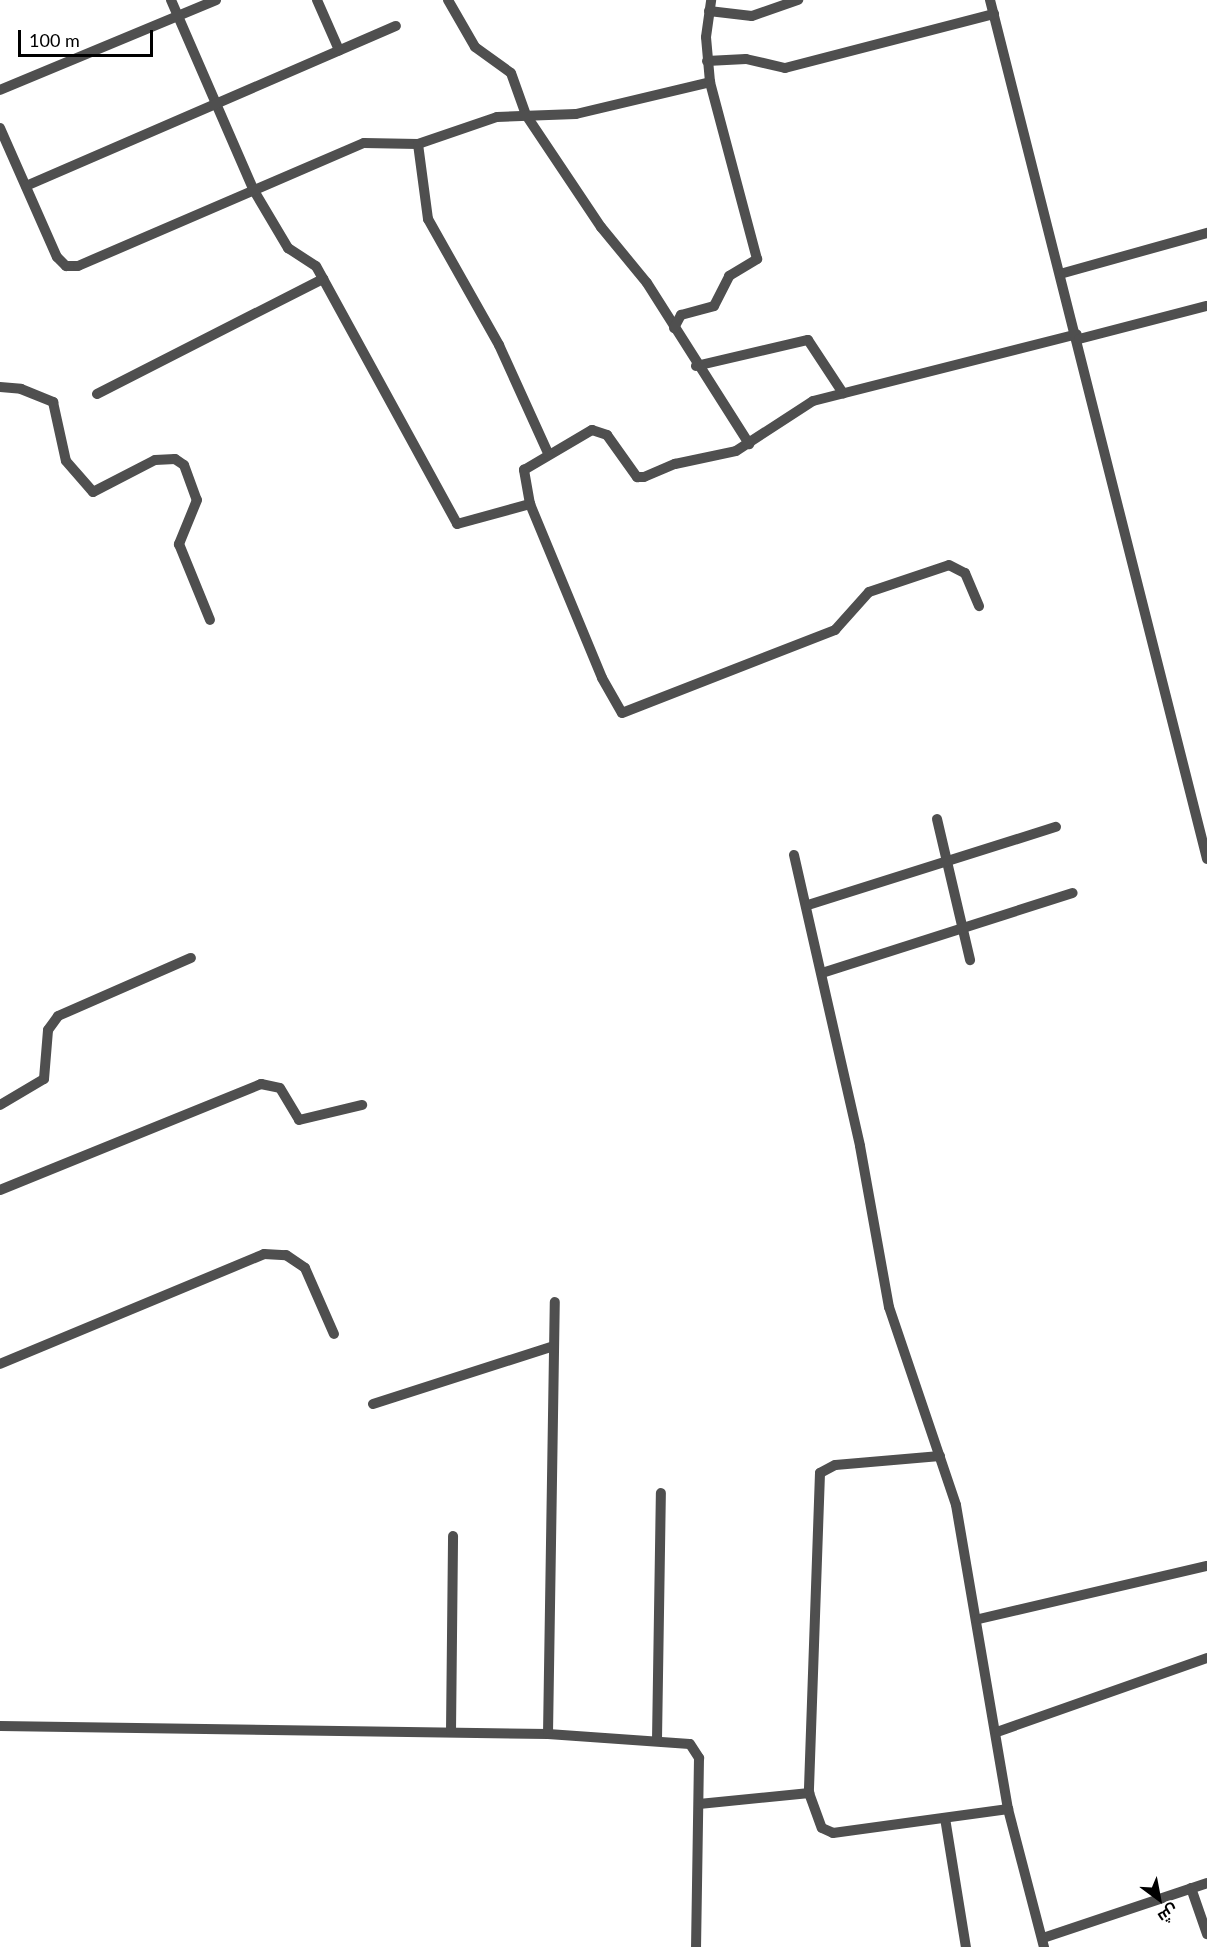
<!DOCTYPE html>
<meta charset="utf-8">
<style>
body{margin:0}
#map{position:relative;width:1207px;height:1947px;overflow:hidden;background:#fff;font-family:Lato,Cairo,sans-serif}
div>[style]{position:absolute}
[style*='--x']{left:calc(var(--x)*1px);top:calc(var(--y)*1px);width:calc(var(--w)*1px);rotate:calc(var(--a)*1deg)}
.minor>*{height:10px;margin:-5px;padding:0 5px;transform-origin:5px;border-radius:5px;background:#4f4f4f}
span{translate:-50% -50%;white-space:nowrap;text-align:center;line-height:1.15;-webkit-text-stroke:6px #fff;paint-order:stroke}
.north{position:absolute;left:1129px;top:1869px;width:60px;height:60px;-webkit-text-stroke:4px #fff;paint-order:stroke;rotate:148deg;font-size:16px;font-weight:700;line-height:24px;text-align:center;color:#000}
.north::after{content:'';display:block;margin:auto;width:21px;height:27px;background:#000;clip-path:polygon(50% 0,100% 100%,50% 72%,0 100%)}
.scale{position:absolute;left:18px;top:30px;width:135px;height:27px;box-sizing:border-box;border:3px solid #000;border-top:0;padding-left:8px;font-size:18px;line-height:21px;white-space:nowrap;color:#000;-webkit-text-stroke:4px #fff;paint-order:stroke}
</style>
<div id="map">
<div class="minor">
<div style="--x:171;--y:0;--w:206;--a:66.5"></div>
<div style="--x:253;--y:189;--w:69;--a:59.3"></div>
<div style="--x:288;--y:248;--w:33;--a:33"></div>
<div style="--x:316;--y:266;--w:294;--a:61.3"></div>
<div style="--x:457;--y:524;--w:76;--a:-15.3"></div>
<div style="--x:530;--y:504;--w:35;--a:-100"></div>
<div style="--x:524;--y:470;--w:79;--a:-30.5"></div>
<div style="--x:592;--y:430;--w:16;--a:18"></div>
<div style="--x:607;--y:435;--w:52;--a:54.5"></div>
<div style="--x:637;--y:477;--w:7;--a:0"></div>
<div style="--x:644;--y:477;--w:34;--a:-23"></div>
<div style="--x:675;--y:464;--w:62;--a:-12"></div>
<div style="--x:736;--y:451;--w:92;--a:-33"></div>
<div style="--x:813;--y:401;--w:272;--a:-14.2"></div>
<div style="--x:317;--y:0;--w:55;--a:66.3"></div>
<div style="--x:448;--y:0;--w:54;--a:60.1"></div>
<div style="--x:475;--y:47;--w:44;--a:35.8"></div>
<div style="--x:511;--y:73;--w:45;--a:70.3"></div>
<div style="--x:526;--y:115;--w:135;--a:56.2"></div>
<div style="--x:601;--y:227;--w:72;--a:50.6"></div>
<div style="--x:647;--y:283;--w:191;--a:57.6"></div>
<div style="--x:990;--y:0;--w:886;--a:75.82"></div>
<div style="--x:709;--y:11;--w:43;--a:6.6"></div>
<div style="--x:752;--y:16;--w:49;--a:-19.2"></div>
<div style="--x:707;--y:61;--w:39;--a:-3"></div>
<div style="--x:746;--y:59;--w:40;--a:13"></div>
<div style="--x:785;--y:68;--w:216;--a:-14.5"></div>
<div style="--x:0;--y:90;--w:234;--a:-22.6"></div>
<div style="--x:0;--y:128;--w:141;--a:66.2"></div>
<div style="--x:57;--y:257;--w:13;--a:45"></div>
<div style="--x:66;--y:266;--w:12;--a:0"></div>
<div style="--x:78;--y:266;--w:311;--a:-23.3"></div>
<div style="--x:364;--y:143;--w:54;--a:1.1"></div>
<div style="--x:418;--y:144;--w:83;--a:-18.9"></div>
<div style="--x:497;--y:117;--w:79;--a:-2.2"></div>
<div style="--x:576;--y:114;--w:138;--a:-13.4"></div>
<div style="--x:710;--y:82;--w:45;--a:-95.1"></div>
<div style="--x:706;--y:37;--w:37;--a:-82"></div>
<div style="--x:418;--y:144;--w:76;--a:82.4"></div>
<div style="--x:428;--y:219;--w:145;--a:60.6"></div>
<div style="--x:499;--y:345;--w:119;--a:65.6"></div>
<div style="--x:26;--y:186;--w:403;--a:-23.4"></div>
<div style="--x:1060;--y:274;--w:153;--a:-15.6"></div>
<div style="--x:674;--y:328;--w:15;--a:-62"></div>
<div style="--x:681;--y:315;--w:34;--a:-15"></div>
<div style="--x:714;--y:306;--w:34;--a:-63"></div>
<div style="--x:729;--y:276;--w:33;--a:-31"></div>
<div style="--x:757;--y:259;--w:183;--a:-104.9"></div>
<div style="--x:1079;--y:339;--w:132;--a:-14.5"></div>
<div style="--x:696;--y:366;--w:115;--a:-13.1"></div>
<div style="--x:808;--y:340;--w:64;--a:56.6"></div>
<div style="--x:0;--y:387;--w:21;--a:5"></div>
<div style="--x:21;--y:389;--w:35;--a:22"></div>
<div style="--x:53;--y:402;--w:60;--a:77.6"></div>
<div style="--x:66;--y:461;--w:41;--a:48.9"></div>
<div style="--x:93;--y:492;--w:70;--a:-27.3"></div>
<div style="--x:155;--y:460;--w:20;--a:-3"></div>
<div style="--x:175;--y:459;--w:11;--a:34"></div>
<div style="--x:184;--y:465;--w:37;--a:70"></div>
<div style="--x:197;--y:500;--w:48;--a:112.2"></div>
<div style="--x:179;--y:544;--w:82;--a:67.8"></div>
<div style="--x:97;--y:394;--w:254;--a:-27"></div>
<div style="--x:530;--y:504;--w:188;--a:67.5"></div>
<div style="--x:602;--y:678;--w:40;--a:60.3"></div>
<div style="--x:622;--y:713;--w:229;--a:-21.3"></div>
<div style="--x:835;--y:630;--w:51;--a:-48.2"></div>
<div style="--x:869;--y:592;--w:84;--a:-18.6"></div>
<div style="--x:949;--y:565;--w:18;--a:27"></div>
<div style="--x:965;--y:573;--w:36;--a:67"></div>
<div style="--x:937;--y:819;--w:145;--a:76.8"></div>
<div style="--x:794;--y:855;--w:298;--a:77.2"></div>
<div style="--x:860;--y:1146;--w:164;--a:79.8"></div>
<div style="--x:889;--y:1307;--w:209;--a:71.3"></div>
<div style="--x:956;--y:1505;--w:308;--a:80.3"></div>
<div style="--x:1008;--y:1809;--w:143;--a:75.4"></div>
<div style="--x:808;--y:905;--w:260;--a:-17.5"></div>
<div style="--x:822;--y:973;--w:263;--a:-17.7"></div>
<div style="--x:0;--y:1105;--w:51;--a:-30.6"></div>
<div style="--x:44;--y:1079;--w:49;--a:-85.3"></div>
<div style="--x:48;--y:1030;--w:17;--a:-54"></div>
<div style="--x:58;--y:1016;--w:145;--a:-23.6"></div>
<div style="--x:0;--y:1190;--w:282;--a:-22.1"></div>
<div style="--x:261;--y:1084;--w:19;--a:12"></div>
<div style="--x:280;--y:1088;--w:37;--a:59"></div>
<div style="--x:299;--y:1120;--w:65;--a:-13.4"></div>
<div style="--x:0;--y:1364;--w:286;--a:-22.6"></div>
<div style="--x:264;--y:1254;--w:22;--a:3"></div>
<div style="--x:286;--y:1255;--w:23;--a:34"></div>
<div style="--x:305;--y:1268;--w:72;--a:66.3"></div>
<div style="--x:373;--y:1404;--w:190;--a:-17.8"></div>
<div style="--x:940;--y:1456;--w:105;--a:175.1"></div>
<div style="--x:835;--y:1465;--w:17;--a:152"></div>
<div style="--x:820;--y:1473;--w:320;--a:92"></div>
<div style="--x:809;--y:1793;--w:37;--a:70"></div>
<div style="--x:822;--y:1828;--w:12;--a:24"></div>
<div style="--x:833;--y:1833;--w:177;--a:-7.8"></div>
<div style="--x:979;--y:1619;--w:234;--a:-13.1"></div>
<div style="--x:0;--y:1726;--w:548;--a:0.84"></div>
<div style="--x:548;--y:1734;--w:142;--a:4"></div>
<div style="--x:690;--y:1744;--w:17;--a:57"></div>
<div style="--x:699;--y:1758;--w:189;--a:90.9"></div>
<div style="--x:451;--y:1732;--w:196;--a:-89.4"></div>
<div style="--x:997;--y:1732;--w:223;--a:-19.4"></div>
<div style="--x:548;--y:1734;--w:432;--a:-89.1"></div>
<div style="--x:657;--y:1740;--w:247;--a:-89.1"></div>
<div style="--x:699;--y:1804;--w:111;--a:-5.7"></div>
<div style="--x:945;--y:1818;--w:131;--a:80.8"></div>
<div style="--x:1191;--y:1888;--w:49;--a:70.8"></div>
<div style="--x:1043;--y:1938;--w:173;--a:-18.5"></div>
</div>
<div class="north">ش</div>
<div class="scale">100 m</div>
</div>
